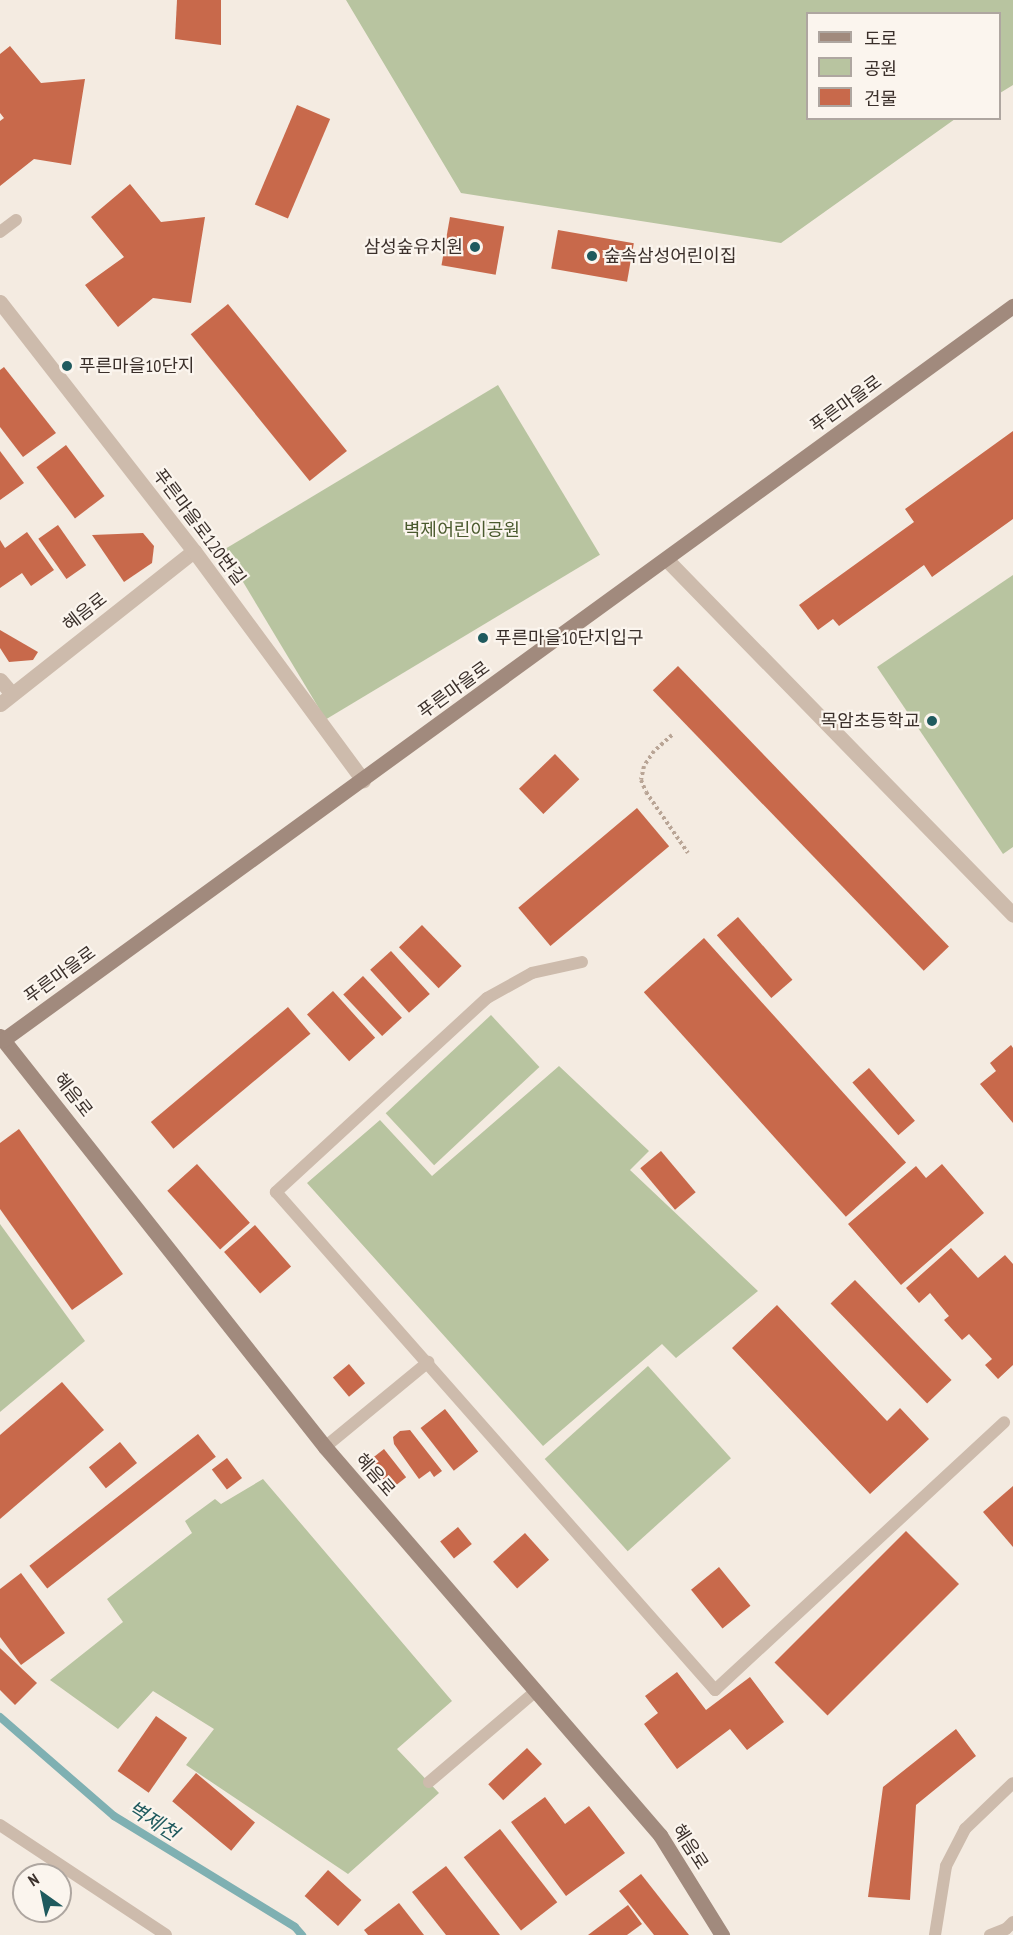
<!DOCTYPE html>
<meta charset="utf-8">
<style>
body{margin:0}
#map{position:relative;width:1013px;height:1935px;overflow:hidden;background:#f4ebe1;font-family:"PT Sans Narrow","Noto Sans KR",sans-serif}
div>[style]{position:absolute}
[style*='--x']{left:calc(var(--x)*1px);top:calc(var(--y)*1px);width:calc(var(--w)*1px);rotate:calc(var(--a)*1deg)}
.green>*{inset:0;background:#b8c4a0;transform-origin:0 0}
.stream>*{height:8px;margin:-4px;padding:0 4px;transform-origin:4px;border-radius:4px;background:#7fb0b2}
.building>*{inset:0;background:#c8694b;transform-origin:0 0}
.path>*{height:4px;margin-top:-2px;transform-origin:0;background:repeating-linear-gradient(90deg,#b9a596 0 3px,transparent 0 6px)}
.service>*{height:12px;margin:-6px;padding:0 6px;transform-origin:6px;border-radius:6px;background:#cdbbac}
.minor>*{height:15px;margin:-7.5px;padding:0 7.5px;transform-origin:7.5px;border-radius:7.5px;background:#cdbbac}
.tertiary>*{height:15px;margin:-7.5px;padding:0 7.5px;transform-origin:7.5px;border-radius:7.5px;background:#cdbbac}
.secondary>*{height:15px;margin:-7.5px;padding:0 7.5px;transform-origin:7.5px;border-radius:7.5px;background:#a18a7d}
.dots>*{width:16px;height:16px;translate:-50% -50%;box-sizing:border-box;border:3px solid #fbf5ee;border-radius:50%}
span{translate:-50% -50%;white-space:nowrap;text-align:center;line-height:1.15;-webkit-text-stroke:4.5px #fbf5ee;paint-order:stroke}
.poi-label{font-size:18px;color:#3b302b}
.right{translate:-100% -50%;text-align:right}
.left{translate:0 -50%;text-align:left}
.street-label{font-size:18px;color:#3b302b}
.park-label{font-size:18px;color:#4a5a2e}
.water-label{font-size:20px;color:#1f5a5e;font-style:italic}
.legend{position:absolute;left:806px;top:12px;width:195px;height:108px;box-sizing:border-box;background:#fbf5ee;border:2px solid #aea6a0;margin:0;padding:8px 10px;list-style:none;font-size:18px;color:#3b302b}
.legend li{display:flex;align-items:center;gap:12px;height:30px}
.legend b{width:30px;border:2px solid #aea6a0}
.north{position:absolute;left:12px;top:1863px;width:60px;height:60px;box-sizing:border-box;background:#fbf5ee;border:2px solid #aea6a0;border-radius:50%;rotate:327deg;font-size:16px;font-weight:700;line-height:24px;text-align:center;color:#3b302b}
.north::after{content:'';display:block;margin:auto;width:21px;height:27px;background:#1f5a5e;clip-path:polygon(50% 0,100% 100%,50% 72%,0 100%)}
</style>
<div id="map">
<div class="green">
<div style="clip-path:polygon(346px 0,1013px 0,1013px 85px,1000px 93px,1000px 14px,808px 14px,808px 118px,955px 119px,781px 243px,461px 193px)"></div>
<div style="left:498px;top:385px;width:198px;height:320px;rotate:59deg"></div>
<div style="clip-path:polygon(1013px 575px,1013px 847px,1003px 854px,877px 667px)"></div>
<div style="left:491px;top:1015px;width:71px;height:144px;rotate:47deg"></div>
<div style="clip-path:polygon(559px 1066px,649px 1151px,630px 1170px,758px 1291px,676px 1358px,662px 1344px,543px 1446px,307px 1183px,380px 1120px,432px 1176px)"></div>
<div style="clip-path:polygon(0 1224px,85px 1341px,0 1412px)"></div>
<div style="left:648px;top:1366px;width:124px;height:139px;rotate:48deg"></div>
<div style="clip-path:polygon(263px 1479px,452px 1701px,397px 1749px,439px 1793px,348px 1874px,186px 1765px,214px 1729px,153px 1691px,118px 1729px,50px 1680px,123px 1622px,107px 1599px,192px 1533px,185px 1521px,215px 1499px,221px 1504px)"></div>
</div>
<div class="stream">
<div style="--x:0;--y:1717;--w:151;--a:41"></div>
<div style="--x:114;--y:1816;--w:212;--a:31.5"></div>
<div style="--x:295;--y:1927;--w:11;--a:49"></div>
</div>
<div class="building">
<div style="clip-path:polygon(177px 0,221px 0,221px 45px,175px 39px)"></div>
<div style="clip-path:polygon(10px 46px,41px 83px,85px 79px,71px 165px,34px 159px,0 186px,0 121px,4px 118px,0 113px,0 54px)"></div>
<div style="left:297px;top:105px;width:36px;height:108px;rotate:23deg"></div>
<div style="clip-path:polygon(130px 184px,161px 222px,205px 217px,191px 303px,153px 298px,118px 327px,85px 285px,124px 257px,91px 217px)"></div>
<div style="left:450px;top:217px;width:55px;height:49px;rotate:10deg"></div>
<div style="left:558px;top:230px;width:77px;height:39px;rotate:10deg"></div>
<div style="left:228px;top:304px;width:189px;height:48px;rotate:51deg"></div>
<div style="clip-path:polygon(4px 367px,56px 433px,23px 457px,0 427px,0 370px)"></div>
<div style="clip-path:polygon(1013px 431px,1013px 519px,932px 577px,924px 565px,839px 626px,833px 619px,818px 630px,799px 605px,914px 522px,905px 509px)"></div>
<div style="left:66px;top:445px;width:64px;height:37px;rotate:53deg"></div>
<div style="clip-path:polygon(0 451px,24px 483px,0 500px)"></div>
<div style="left:58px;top:525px;width:49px;height:24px;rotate:55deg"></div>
<div style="clip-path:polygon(27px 532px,54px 570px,31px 586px,22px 573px,0 588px,0 540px,5px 548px)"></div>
<div style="clip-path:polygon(143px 533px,154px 546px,152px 563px,124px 582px,92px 535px)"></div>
<div style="clip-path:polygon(0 630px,38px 652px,33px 660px,9px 662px,0 648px)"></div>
<div style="left:678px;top:666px;width:390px;height:35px;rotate:46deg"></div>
<div style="left:555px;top:754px;width:35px;height:50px;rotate:46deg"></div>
<div style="left:637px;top:808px;width:50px;height:155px;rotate:50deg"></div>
<div style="left:738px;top:917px;width:83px;height:28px;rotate:49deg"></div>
<div style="left:422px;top:925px;width:57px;height:32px;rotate:46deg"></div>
<div style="left:704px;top:938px;width:302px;height:81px;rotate:48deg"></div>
<div style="left:391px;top:951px;width:58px;height:28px;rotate:48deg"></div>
<div style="left:363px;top:976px;width:57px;height:27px;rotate:47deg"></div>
<div style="left:333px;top:991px;width:63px;height:35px;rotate:48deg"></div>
<div style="left:288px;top:1007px;width:35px;height:179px;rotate:50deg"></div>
<div style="clip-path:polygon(1011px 1045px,1013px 1048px,1013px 1123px,980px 1084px,996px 1071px,990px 1063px)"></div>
<div style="left:869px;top:1068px;width:70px;height:22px;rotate:49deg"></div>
<div style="clip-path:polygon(19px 1129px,123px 1274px,72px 1310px,0 1209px,0 1143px)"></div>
<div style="left:661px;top:1151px;width:54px;height:27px;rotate:50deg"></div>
<div style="left:197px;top:1164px;width:79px;height:40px;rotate:48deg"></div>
<div style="clip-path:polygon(942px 1164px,984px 1213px,901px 1285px,848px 1224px,916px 1166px,926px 1178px)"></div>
<div style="left:255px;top:1225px;width:55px;height:41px;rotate:49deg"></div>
<div style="clip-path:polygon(951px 1248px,978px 1278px,1005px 1255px,1013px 1264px,1013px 1365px,998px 1379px,985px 1365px,992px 1359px,969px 1334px,962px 1340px,944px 1320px,949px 1316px,930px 1293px,919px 1303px,906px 1288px)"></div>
<div style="left:855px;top:1280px;width:139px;height:34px;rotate:46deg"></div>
<div style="clip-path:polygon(777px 1305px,887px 1421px,900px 1408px,929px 1439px,870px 1494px,732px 1348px)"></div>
<div style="left:349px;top:1364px;width:25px;height:21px;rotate:50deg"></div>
<div style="clip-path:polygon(62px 1382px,104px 1430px,0 1519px,0 1435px)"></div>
<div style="left:445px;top:1409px;width:54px;height:31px;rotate:52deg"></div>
<div style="clip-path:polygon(410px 1430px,442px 1471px,434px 1477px,430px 1471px,419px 1479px,394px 1444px,393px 1437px,400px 1431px)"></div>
<div style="left:198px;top:1434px;width:29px;height:214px;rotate:52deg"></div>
<div style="left:120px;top:1442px;width:27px;height:40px;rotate:51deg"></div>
<div style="left:384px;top:1449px;width:36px;height:19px;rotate:52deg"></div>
<div style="left:227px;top:1458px;width:25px;height:19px;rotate:53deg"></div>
<div style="clip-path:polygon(1013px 1486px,1013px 1547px,983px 1512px)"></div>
<div style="left:458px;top:1527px;width:22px;height:23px;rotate:51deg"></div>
<div style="left:906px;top:1531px;width:75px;height:186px;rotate:45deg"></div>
<div style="left:525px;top:1533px;width:36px;height:43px;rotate:48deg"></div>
<div style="left:719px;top:1567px;width:50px;height:36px;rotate:51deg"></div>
<div style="clip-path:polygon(21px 1573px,65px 1633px,21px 1665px,0 1637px,0 1589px)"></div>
<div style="clip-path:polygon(0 1648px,37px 1683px,15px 1705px,0 1690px)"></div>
<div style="clip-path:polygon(677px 1672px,706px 1710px,750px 1677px,784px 1722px,747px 1750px,730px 1729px,677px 1769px,644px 1724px,658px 1713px,645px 1696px)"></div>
<div style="left:156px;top:1716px;width:38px;height:67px;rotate:35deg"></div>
<div style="clip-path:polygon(956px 1729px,976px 1756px,916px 1805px,910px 1900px,868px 1897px,883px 1787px)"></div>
<div style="left:527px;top:1748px;width:22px;height:53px;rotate:47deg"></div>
<div style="left:196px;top:1773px;width:77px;height:37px;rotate:40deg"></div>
<div style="clip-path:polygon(545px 1797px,565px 1824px,589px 1806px,625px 1853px,566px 1896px,511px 1822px)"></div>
<div style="left:500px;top:1829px;width:93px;height:46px;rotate:52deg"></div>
<div style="clip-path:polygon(446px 1866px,500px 1935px,446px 1935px,412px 1892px)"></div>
<div style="left:328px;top:1870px;width:45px;height:35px;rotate:42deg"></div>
<div style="clip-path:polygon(641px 1874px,689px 1935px,654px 1935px,619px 1891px)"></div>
<div style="clip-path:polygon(399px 1903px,424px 1935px,368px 1935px,364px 1930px)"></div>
<div style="clip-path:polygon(628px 1905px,642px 1924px,627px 1935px,588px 1935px)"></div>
</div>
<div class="path">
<div style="--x:672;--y:735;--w:24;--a:138"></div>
<div style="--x:654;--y:751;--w:18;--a:124"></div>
<div style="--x:644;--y:766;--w:14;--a:102"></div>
<div style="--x:641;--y:780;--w:13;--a:67"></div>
<div style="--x:646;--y:792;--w:74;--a:55.5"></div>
</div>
<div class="service">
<div style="--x:0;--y:232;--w:20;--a:-37"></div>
<div style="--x:582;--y:962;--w:51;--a:167.6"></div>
<div style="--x:532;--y:973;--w:51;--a:150.9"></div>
<div style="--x:487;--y:998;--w:287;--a:137.4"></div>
<div style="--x:276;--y:1192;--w:664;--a:48.6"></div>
<div style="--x:715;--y:1690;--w:394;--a:-42.8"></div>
<div style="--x:325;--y:1447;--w:134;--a:-39.5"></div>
<div style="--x:429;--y:1782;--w:140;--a:-40.4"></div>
<div style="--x:0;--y:1825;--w:199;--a:33.5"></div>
<div style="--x:935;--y:1935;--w:70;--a:-80.9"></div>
<div style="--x:946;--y:1866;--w:42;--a:-62.8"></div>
<div style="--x:965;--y:1829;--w:66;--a:-43.8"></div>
<div style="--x:990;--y:1935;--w:17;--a:-21"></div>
<div style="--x:1006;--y:1929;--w:10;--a:-45"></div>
</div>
<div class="minor">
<div style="--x:666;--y:559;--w:497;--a:45.7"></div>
<div style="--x:0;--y:680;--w:18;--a:49"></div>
<div style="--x:0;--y:704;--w:247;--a:-38.3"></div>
</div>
<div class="tertiary">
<div style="--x:0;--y:302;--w:316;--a:52.1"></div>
<div style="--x:194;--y:551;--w:285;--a:53.6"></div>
</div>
<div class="secondary">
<div style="--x:0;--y:1036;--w:524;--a:51.66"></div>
<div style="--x:325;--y:1447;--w:513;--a:49.19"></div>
<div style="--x:660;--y:1835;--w:118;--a:58.2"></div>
<div style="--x:3;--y:1040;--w:1249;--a:-36.01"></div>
</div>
<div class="dots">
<div style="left:475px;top:247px;background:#1f5a5e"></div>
<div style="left:592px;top:256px;background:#1f5a5e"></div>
<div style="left:67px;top:366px;background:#1f5a5e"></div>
<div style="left:483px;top:638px;background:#1f5a5e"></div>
<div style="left:932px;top:721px;background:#1f5a5e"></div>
</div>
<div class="poi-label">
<span class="right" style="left:463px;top:247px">삼성숲유치원</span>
<span class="left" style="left:604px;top:256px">숲속삼성어린이집</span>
<span class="left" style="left:79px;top:366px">푸른마을10단지</span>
<span class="left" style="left:495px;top:638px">푸른마을10단지입구</span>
<span class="right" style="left:920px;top:721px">목암초등학교</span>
</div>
<div class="street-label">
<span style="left:846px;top:404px;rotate:-36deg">푸른마을로</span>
<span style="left:199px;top:527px;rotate:53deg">푸른마을로120번길</span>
<span style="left:85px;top:612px;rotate:-38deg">혜음로</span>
<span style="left:454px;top:690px;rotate:-36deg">푸른마을로</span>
<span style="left:60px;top:975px;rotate:-36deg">푸른마을로</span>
<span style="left:73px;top:1095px;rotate:52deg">혜음로</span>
<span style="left:375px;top:1475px;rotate:49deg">혜음로</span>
<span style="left:690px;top:1847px;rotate:57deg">혜음로</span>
</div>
<div class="park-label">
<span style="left:462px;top:530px">벽제어린이공원</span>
</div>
<div class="water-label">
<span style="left:153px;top:1821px;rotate:32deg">벽제천</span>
</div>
<ul class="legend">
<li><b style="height:8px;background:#a18a7d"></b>도로</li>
<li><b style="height:16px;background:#b8c4a0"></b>공원</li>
<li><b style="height:16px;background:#c8694b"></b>건물</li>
</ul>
<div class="north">N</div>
</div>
